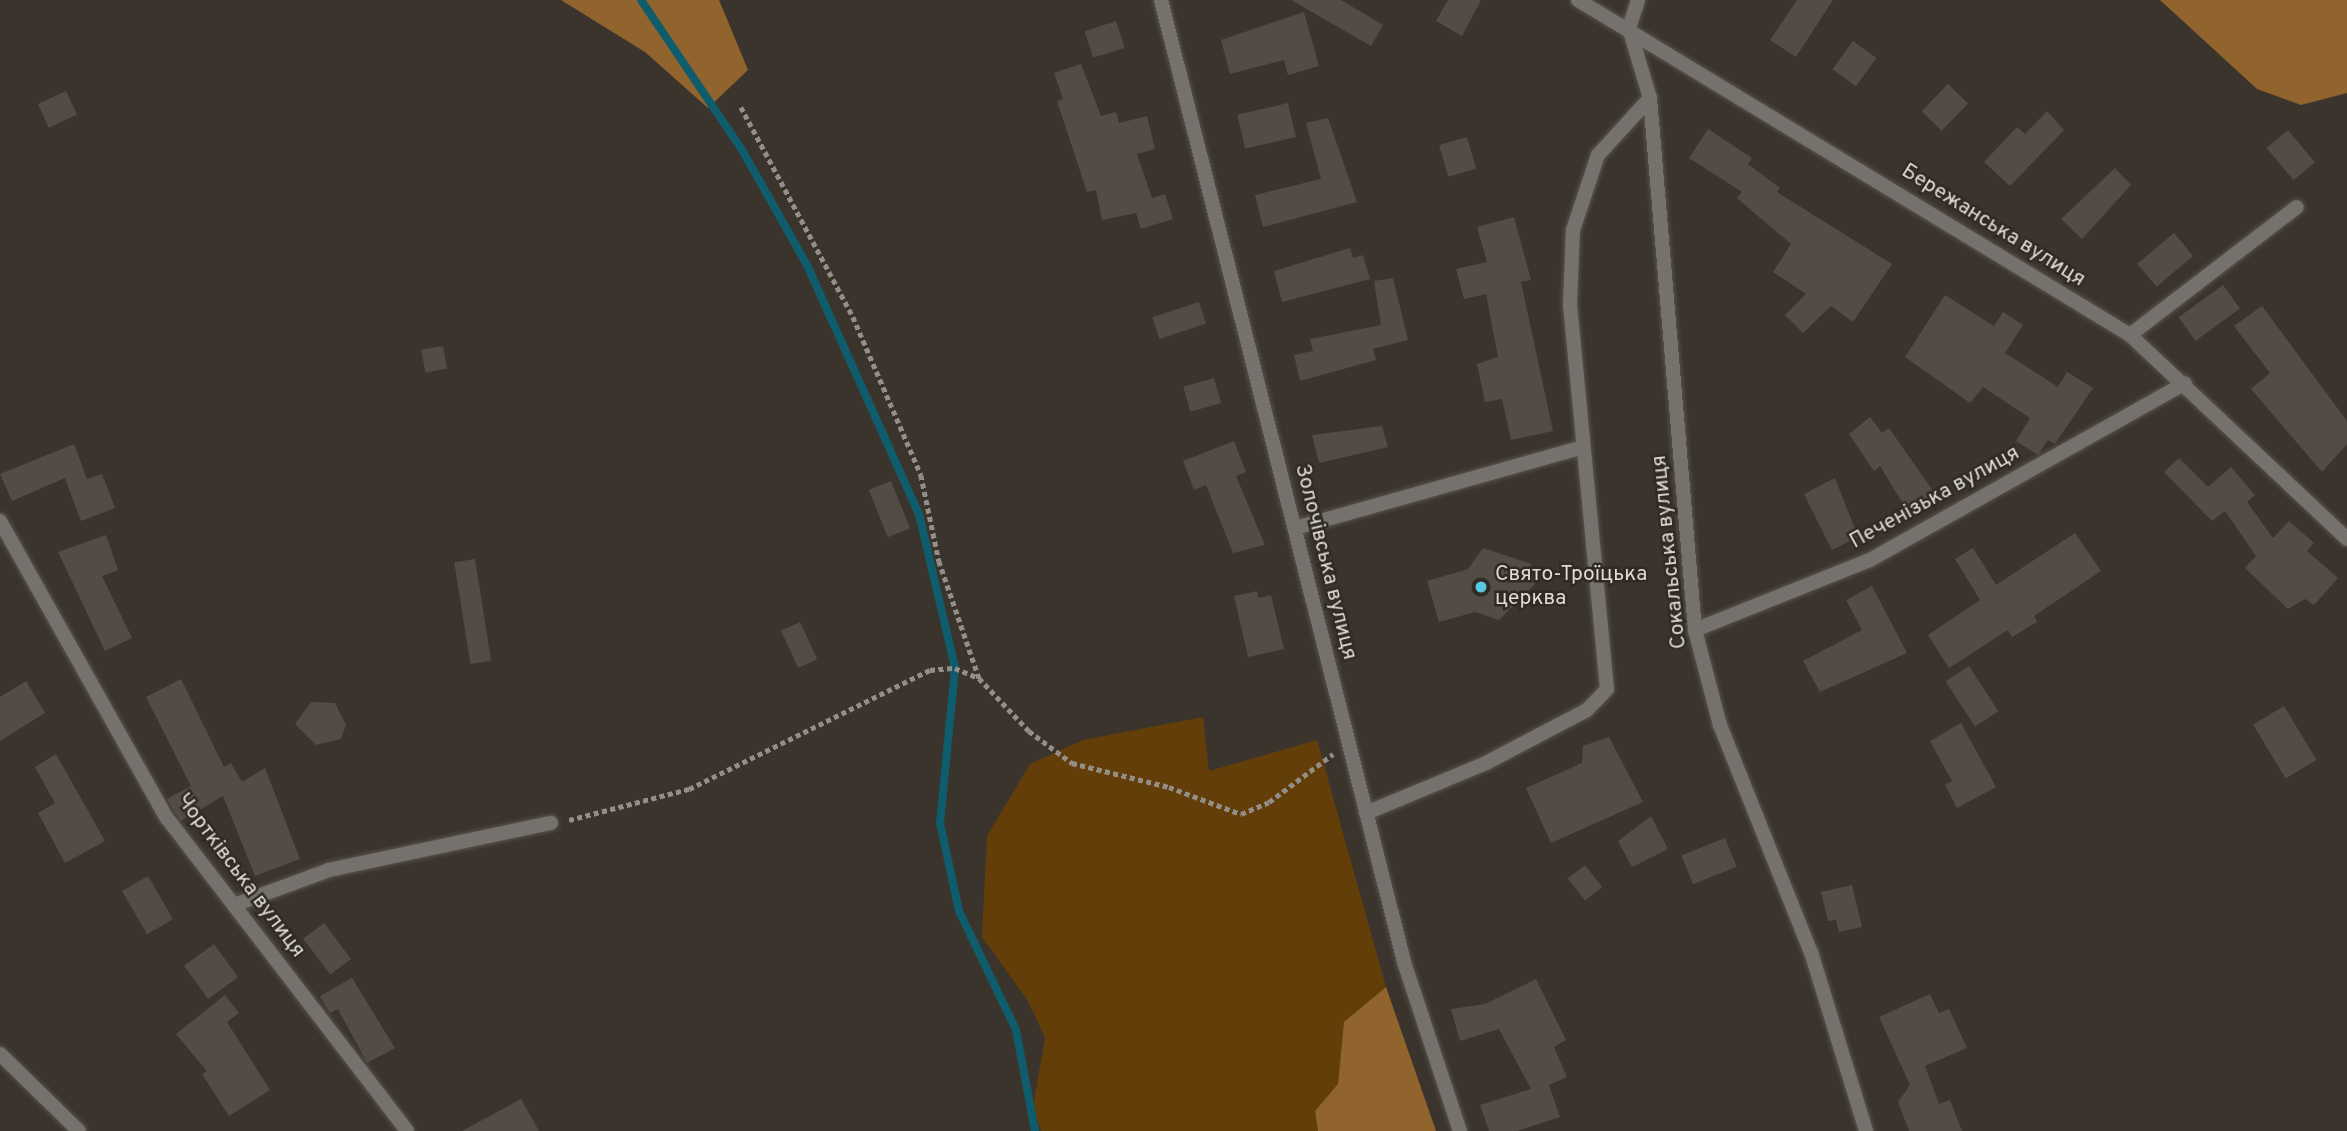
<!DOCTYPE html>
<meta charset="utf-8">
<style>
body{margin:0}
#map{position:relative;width:2347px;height:1131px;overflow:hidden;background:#3b342d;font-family:Overpass,sans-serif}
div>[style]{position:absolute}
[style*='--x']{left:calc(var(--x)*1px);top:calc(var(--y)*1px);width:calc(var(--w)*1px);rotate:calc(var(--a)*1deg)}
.green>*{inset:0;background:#643e09}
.forest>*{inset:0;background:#91642d}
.stream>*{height:8px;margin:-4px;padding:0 4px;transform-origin:4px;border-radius:4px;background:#0f5c6c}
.building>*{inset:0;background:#534c45;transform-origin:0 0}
.path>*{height:4.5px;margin-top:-2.25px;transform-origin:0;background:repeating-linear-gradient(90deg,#938e88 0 5px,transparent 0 8.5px)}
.roads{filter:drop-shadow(0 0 2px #59524b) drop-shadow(0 0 2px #59524b)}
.lane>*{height:14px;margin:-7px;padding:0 7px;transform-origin:7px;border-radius:7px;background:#75726e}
.street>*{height:14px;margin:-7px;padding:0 7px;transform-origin:7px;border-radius:7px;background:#75726e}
.dots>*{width:19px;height:19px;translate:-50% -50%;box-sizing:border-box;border:4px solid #302a23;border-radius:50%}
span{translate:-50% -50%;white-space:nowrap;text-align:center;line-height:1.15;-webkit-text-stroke:5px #302a23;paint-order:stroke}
.street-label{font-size:21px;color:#dfdbd6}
.poi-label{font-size:21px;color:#dfdbd6}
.left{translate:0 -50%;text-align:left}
</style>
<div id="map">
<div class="green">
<div style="clip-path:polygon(1203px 717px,1209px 771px,1317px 740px,1386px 987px,1344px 1023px,1338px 1085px,1315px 1111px,1318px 1131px,1041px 1131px,1033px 1106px,1045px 1038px,1028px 1001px,982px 937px,987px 836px,1030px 764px,1083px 740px)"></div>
</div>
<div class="forest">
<div style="clip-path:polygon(561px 0,719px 0,748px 70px,708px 108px,645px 52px)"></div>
<div style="clip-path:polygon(2160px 0,2347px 0,2347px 93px,2301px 105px,2257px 89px)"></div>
<div style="clip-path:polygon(1386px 987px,1436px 1131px,1318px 1131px,1315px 1111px,1338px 1084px,1344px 1022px)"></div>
</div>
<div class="stream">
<div style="--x:641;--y:0;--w:179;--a:56"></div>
<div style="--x:741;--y:148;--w:134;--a:60.6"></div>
<div style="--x:807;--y:265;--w:273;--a:65.8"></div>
<div style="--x:919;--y:514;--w:158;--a:76.8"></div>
<div style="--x:955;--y:668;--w:156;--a:95.5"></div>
<div style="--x:940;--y:823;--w:90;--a:77.8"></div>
<div style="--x:959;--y:911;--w:132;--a:64.4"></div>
<div style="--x:1016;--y:1030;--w:103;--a:79.3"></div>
</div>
<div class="building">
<div style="clip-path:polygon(1291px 0,1341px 0,1383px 25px,1371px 46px)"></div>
<div style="clip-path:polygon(1448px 0,1481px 0,1462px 36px,1436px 21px)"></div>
<div style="clip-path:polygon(1797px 0,1833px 0,1796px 57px,1770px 40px)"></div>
<div style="clip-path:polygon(1304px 12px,1319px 66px,1288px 75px,1284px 60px,1230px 74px,1221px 40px)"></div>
<div style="left:1116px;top:21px;width:28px;height:33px;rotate:72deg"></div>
<div style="left:1853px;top:41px;width:29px;height:35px;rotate:36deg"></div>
<div style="clip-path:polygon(1081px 64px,1101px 116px,1116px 112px,1119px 123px,1147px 116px,1155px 149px,1137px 154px,1152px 198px,1165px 194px,1173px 219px,1141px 229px,1136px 213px,1102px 220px,1096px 190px,1087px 192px,1057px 101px,1063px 99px,1054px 73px)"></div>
<div style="left:1948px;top:84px;width:28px;height:38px;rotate:44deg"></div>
<div style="left:66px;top:91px;width:26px;height:31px;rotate:65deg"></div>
<div style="left:1288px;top:103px;width:35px;height:52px;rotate:77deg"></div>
<div style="clip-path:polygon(2047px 111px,2064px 130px,2010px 186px,1984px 162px,2017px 127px,2025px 134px)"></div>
<div style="clip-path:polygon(1328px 118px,1357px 202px,1263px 227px,1255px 195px,1321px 179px,1306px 123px)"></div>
<div style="clip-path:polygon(1708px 129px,1752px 158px,1748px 164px,1780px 188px,1777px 192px,1892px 264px,1853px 322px,1831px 306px,1803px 333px,1785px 315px,1806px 294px,1773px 272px,1791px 244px,1737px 198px,1742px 192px,1689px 158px)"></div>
<div style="left:2288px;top:130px;width:42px;height:28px;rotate:50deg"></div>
<div style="left:1467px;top:137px;width:33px;height:29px;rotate:74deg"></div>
<div style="clip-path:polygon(2115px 168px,2131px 185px,2082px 239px,2061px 219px)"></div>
<div style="clip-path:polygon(1514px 217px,1531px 280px,1521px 282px,1553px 431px,1511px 440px,1502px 399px,1485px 402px,1477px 364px,1498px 357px,1486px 294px,1464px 299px,1456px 269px,1487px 262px,1477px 227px)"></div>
<div style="left:2174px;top:233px;width:30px;height:48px;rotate:50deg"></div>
<div style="clip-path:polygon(1350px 248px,1353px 258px,1363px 255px,1370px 279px,1282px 302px,1274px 271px)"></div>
<div style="clip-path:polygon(1393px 278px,1408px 340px,1373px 349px,1376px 360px,1300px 381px,1294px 355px,1313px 351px,1310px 339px,1381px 325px,1374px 281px)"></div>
<div style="left:2223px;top:285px;width:29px;height:55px;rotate:54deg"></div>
<div style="clip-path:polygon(1945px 295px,1994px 326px,2003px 312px,2023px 325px,2005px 353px,2058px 387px,2067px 372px,2093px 388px,2055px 444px,2048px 440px,2038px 455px,2016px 441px,2030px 418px,1983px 387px,1970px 403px,1905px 357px)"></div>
<div style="left:1199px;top:302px;width:23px;height:49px;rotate:72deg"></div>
<div style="clip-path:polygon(2262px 306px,2347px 421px,2347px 444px,2322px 472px,2251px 389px,2270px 373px,2234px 326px)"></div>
<div style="left:443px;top:346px;width:23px;height:22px;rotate:80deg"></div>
<div style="left:1214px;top:378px;width:26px;height:32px;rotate:74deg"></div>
<div style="clip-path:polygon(1870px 417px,1882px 433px,1889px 428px,1936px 495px,1908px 512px,1880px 466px,1874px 471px,1849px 434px)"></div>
<div style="clip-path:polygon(1382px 426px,1388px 447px,1319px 463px,1312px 435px)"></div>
<div style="clip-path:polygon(1234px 441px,1246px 472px,1236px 476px,1265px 545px,1233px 553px,1206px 485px,1194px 490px,1183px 461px)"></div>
<div style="clip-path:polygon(74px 444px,87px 479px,102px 474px,115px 508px,81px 521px,65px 478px,12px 501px,0 474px)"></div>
<div style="clip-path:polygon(2179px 458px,2208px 487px,2231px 467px,2255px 495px,2247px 502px,2273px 538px,2289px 521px,2314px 543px,2307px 551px,2338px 578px,2314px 605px,2305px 599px,2288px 609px,2245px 568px,2256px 556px,2225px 511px,2212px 521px,2164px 472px)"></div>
<div style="clip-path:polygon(1835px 478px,1858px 537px,1832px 550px,1804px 494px)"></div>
<div style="left:891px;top:481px;width:51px;height:24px;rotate:68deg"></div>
<div style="clip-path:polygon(2075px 533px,2101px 571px,2034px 616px,2037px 622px,2012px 637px,2008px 630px,1949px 668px,1928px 635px,1980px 600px,1955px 559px,1973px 548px,1996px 585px)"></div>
<div style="clip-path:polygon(106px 535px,118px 570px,102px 576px,132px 638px,105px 651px,58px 552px)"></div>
<div style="clip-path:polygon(1483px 548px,1531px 564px,1535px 584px,1499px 620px,1475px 612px,1439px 622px,1427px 581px,1468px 569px)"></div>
<div style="left:475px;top:559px;width:103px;height:21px;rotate:81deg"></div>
<div style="clip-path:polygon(1872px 586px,1907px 653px,1820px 692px,1803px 661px,1862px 630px,1846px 600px)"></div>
<div style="clip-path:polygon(1257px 591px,1259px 598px,1271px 595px,1284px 649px,1248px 657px,1234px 596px)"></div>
<div style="left:800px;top:622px;width:41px;height:21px;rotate:65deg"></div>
<div style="left:1969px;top:666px;width:54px;height:28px;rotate:57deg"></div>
<div style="clip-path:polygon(181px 679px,224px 767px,231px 763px,242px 782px,265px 768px,300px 859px,255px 876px,223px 796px,181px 821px,175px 813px,167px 799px,191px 786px,146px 697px)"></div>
<div style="clip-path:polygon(26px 681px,45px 713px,0 741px,0 697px)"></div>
<div style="clip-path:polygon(311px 702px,335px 703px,346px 725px,341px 739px,316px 745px,295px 724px)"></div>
<div style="left:2284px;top:706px;width:63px;height:36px;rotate:59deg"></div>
<div style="clip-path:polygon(1961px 723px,1996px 787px,1957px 808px,1945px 785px,1952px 781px,1930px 741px)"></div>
<div style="clip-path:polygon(1609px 737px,1643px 802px,1551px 843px,1526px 788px,1582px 763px,1583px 746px)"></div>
<div style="clip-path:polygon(56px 754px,105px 841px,65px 863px,38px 813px,55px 803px,35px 767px)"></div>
<div style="clip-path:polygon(1651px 816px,1668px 849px,1632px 867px,1618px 841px)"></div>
<div style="left:1725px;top:838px;width:31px;height:47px;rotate:68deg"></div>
<div style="left:1585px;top:865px;width:28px;height:22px;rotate:52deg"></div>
<div style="left:148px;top:876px;width:50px;height:30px;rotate:60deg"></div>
<div style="clip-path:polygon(1852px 885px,1862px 927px,1839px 932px,1836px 920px,1828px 921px,1821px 892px)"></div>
<div style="left:324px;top:923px;width:45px;height:26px;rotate:53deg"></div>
<div style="left:214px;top:944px;width:41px;height:37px;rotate:54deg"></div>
<div style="clip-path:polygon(352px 978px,395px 1048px,367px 1063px,338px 1009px,330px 1013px,320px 996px)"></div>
<div style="clip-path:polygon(1536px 979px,1566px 1040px,1554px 1047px,1567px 1077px,1549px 1085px,1560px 1117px,1517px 1131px,1489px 1131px,1480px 1105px,1531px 1089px,1499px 1029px,1460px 1041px,1451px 1009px,1485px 1004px)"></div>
<div style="clip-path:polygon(1930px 994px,1939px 1013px,1949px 1009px,1967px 1048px,1925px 1066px,1939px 1104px,1950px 1100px,1962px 1131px,1909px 1131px,1898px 1102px,1910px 1085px,1879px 1017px)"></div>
<div style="clip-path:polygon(225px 995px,239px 1013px,227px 1022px,270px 1090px,229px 1116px,202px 1074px,207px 1071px,176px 1034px)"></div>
<div style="clip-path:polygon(521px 1099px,539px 1131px,462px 1131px)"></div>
</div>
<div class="path">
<div style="--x:741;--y:107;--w:238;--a:61.9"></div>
<div style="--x:853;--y:317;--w:172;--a:66.7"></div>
<div style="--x:921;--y:475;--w:88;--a:78.2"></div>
<div style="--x:939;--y:561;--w:124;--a:71.1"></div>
<div style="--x:569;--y:820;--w:124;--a:-14.5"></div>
<div style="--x:689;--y:789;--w:269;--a:-26.3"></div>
<div style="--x:930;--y:670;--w:25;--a:-5"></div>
<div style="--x:955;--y:668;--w:26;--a:23"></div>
<div style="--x:979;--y:678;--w:73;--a:46.7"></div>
<div style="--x:1029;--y:731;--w:54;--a:36.7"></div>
<div style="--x:1072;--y:763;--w:100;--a:13.9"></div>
<div style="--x:1169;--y:787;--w:77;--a:20.6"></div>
<div style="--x:1241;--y:814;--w:30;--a:-23"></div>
<div style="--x:1269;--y:802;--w:80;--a:-36.9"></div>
</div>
<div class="roads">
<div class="lane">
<div style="--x:1629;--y:28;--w:29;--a:-72"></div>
<div style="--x:2130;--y:335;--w:210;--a:-37.5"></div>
</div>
<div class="street">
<div style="--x:1161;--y:0;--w:992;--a:75.82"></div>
<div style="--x:1404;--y:962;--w:178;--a:71.7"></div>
<div style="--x:1578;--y:0;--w:646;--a:31.25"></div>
<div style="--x:2130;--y:335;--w:298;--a:43.2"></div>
<div style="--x:1629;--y:28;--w:73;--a:73.3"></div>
<div style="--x:1650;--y:98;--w:534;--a:85.17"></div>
<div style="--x:1695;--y:630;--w:98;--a:75.3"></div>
<div style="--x:1720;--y:725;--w:245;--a:68.2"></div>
<div style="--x:1811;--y:952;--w:187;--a:72.9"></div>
<div style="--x:0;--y:521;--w:341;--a:60.7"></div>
<div style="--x:167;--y:818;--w:394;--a:52.5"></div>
<div style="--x:1295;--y:528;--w:299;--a:-15.7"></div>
<div style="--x:1695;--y:630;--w:188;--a:-21.8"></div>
<div style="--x:1870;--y:560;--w:361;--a:-29.3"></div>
<div style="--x:1366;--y:813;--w:130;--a:-22.6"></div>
<div style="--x:1486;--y:763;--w:114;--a:-27.7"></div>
<div style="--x:1587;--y:710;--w:29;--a:-46"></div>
<div style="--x:1607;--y:689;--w:387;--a:-95.5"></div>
<div style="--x:1570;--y:304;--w:74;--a:-87.7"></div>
<div style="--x:1573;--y:230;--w:79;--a:-71.6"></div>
<div style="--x:1598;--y:155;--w:77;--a:-47.6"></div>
<div style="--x:234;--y:905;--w:101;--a:-20.2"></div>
<div style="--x:329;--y:870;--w:227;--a:-12"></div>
<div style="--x:0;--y:1054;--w:110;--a:44.3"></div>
</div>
</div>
<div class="dots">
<div style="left:1481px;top:587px;background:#59c8e4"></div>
</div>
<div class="street-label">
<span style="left:1993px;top:226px;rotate:32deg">Бережанська вулиця</span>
<span style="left:1935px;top:498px;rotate:-29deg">Печенізька вулиця</span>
<span style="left:1670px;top:552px;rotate:-96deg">Сокальська вулиця</span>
<span style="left:1325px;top:562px;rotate:76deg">Золочівська вулиця</span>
<span style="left:240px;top:876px;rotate:53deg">Чортківська вулиця</span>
</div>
<div class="poi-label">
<span class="left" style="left:1495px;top:587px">Свято-Троїцька<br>церква</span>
</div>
</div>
